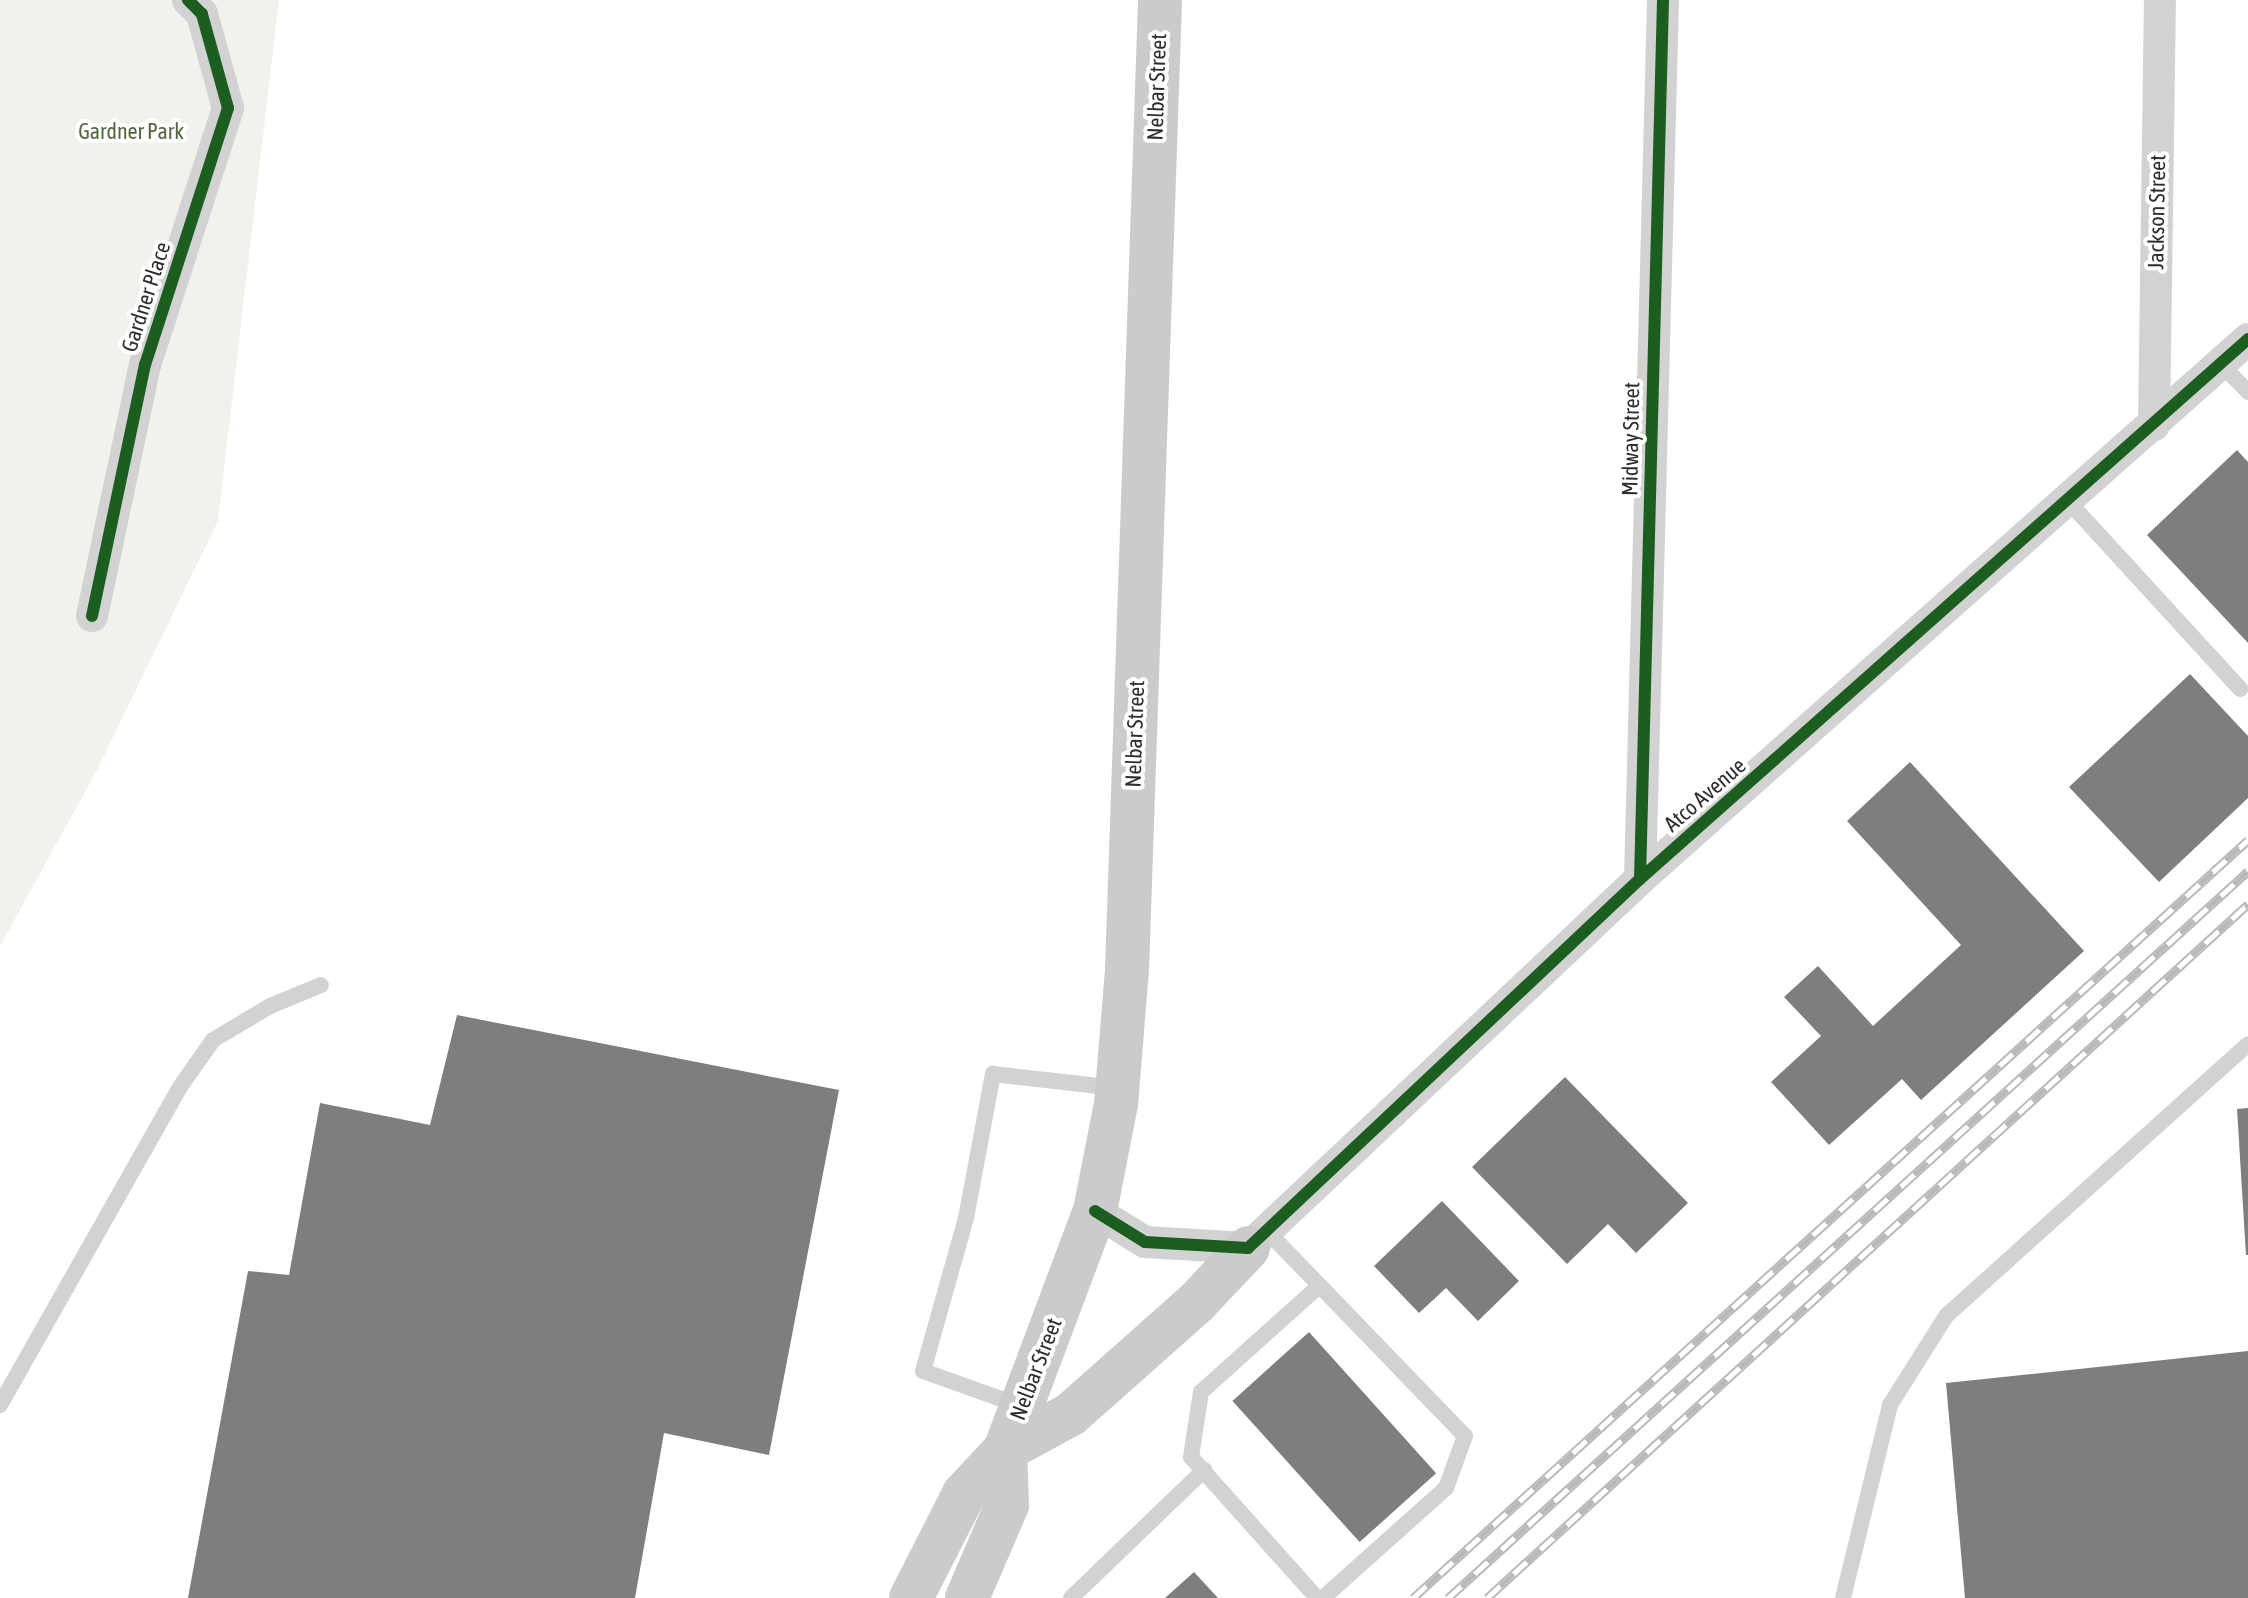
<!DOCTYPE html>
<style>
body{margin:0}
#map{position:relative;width:2248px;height:1598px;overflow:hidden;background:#fff;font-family:"Asap Condensed",sans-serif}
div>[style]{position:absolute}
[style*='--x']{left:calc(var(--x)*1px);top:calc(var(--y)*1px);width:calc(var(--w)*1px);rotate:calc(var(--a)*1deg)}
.green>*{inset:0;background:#f0f3ec}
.building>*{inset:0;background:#7e7e7e;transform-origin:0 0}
.service>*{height:16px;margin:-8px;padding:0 8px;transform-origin:8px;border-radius:8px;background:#d2d2d2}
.minor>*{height:32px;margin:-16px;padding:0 16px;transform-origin:16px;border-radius:16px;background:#d2d2d2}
.secondary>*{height:44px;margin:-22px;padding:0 22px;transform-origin:22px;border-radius:22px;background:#cbcbcb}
.rail>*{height:9px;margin-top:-4.5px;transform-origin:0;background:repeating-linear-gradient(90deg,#fff 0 18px,#b9b9b9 0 36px);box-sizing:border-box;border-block:2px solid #b9b9b9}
.cycleway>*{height:12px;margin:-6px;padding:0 6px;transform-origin:6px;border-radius:6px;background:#1b5e20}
span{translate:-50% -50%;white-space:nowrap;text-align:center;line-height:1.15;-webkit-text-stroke:8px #fff;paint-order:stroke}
.street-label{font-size:22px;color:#2d2d2d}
.park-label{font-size:22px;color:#51663e}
</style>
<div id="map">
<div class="green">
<div style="clip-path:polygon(0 0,279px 0,218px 521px,95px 774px,0 946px)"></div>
</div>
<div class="building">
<div style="clip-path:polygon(2237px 450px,2248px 462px,2248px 643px,2147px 535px)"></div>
<div style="clip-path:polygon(2190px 674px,2248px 736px,2248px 798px,2159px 882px,2069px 787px)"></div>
<div style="clip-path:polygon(1910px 762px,2084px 951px,1921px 1100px,1902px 1079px,1829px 1145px,1771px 1082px,1821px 1036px,1784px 997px,1818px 966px,1873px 1026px,1961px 945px,1847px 821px)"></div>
<div style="clip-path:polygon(457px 1015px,839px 1090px,769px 1455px,664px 1433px,635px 1598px,188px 1598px,248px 1271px,289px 1275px,320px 1103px,430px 1125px)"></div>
<div style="clip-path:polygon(1565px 1077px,1688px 1203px,1636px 1253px,1608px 1224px,1567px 1264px,1472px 1167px)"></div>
<div style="clip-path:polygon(2248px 1108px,2248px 1255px,2246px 1255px,2237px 1109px)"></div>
<div style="clip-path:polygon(1442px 1201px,1519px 1281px,1478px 1321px,1446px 1288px,1419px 1313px,1374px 1266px)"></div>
<div style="left:1309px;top:1332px;width:190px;height:103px;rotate:48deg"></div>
<div style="clip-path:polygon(2248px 1351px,2248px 1598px,1965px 1598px,1946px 1383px)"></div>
<div style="clip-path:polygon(1194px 1572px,1218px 1598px,1165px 1598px)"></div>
</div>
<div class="service">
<div style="--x:2221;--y:364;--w:39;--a:46"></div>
<div style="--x:2068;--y:501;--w:255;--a:47.5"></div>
<div style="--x:1266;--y:1230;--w:286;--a:46"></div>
<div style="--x:1465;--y:1436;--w:55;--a:110.1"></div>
<div style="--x:1446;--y:1488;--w:165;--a:138.2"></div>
<div style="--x:0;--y:1405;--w:365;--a:-60.5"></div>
<div style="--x:180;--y:1087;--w:57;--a:-54.9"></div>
<div style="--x:213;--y:1040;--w:66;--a:-30.8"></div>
<div style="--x:270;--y:1006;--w:55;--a:-22.4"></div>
<div style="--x:1021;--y:1406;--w:104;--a:-160.3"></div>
<div style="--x:923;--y:1371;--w:159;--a:-74.3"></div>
<div style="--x:966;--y:1218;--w:147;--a:-79.4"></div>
<div style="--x:993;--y:1074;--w:124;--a:6.5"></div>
<div style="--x:1071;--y:1598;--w:185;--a:-43.9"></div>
<div style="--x:1317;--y:1598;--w:189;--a:-131.8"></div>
<div style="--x:1191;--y:1457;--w:66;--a:-81.3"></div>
<div style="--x:1201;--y:1392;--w:157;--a:-41.9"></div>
<div style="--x:1843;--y:1598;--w:199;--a:-76.3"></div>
<div style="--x:1890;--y:1405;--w:105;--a:-57.8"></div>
<div style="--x:1946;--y:1316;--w:406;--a:-42"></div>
</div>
<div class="minor">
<div style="--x:2154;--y:425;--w:425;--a:-89.2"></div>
<div style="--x:92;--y:616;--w:257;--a:-78.1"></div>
<div style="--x:145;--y:365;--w:270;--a:-72.1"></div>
<div style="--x:228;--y:108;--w:98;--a:-105.5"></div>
<div style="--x:202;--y:14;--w:20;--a:-135"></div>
<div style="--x:1640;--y:879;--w:879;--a:-88.5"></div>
<div style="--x:1095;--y:1211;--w:59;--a:31.8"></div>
<div style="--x:1145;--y:1242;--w:103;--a:3.3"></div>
<div style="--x:1248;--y:1248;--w:538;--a:-43.27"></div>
<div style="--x:1640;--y:879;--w:813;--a:-41.61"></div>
</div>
<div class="secondary">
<div style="--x:911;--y:1598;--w:117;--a:-63"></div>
<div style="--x:964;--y:1494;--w:60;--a:-47"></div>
<div style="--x:1005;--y:1450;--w:75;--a:-28.6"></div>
<div style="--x:1071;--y:1414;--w:169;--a:-41.6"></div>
<div style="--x:1197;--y:1302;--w:74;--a:-46.6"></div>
<div style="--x:967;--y:1598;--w:101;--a:-66.7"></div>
<div style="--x:1007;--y:1505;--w:55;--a:-92.1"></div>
<div style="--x:1005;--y:1450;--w:255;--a:-69.4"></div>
<div style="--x:1095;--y:1211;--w:109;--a:-78.9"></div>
<div style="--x:1116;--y:1104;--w:134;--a:-85.3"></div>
<div style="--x:1127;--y:970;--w:971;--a:-88.05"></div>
</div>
<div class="rail">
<div style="--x:1413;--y:1598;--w:1128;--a:-42.23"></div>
<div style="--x:1448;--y:1598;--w:1081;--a:-42.26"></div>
<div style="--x:1487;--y:1598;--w:1030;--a:-42.36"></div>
</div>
<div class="cycleway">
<div style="--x:92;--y:616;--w:257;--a:-78.1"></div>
<div style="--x:145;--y:365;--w:270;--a:-72.1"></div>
<div style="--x:228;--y:108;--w:98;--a:-105.5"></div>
<div style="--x:202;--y:14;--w:20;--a:-135"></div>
<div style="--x:1640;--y:879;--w:879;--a:-88.5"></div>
<div style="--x:1095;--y:1211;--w:59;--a:31.8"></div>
<div style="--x:1145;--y:1242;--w:103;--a:3.3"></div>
<div style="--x:1248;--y:1248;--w:538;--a:-43.27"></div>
<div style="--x:1640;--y:879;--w:813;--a:-41.61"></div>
</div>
<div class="street-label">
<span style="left:1157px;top:87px;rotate:-88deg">Nelbar Street</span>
<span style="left:2157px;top:212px;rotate:-89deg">Jackson Street</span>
<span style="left:146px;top:297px;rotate:-72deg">Gardner Place</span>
<span style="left:1631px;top:439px;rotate:-89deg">Midway Street</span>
<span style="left:1135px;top:734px;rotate:-88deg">Nelbar Street</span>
<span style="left:1705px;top:795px;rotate:-41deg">Atco Avenue</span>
<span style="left:1036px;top:1369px;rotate:-69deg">Nelbar Street</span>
</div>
<div class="park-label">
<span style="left:131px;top:132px">Gardner Park</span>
</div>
</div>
